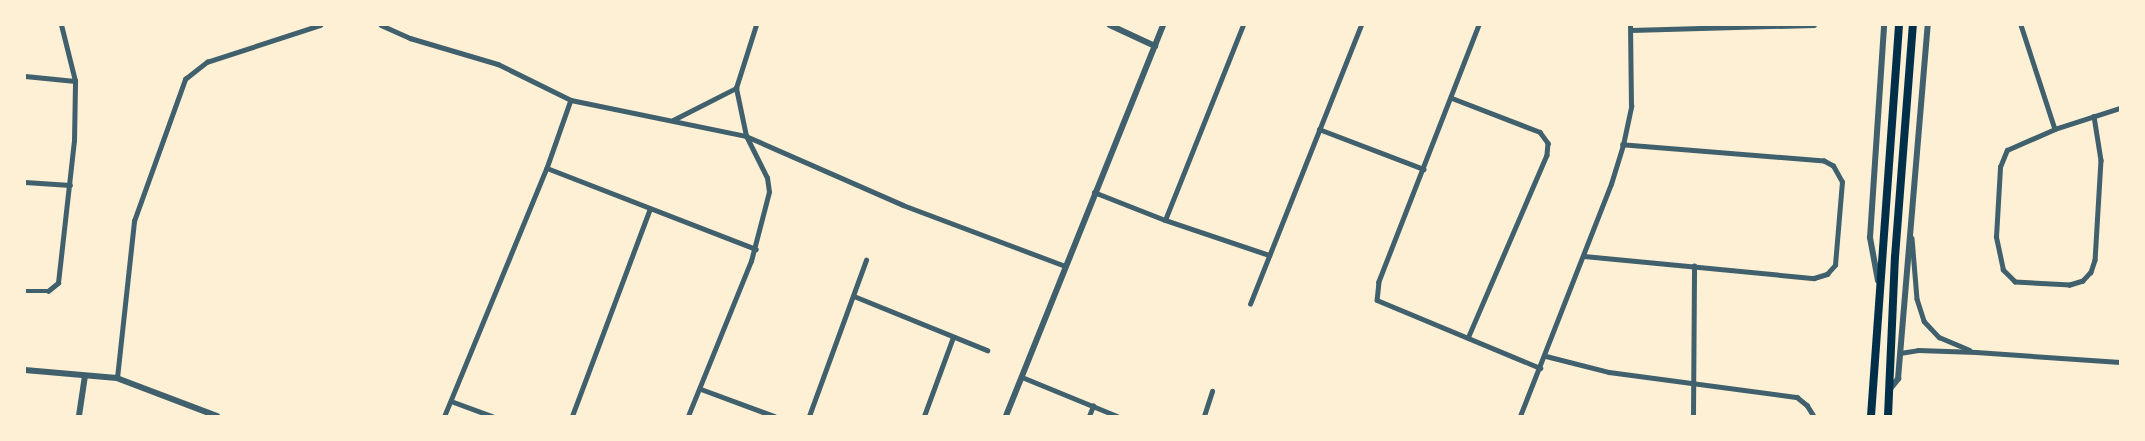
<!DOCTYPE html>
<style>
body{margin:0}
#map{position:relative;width:2145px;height:441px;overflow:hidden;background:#fdf0d5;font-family:Raleway,sans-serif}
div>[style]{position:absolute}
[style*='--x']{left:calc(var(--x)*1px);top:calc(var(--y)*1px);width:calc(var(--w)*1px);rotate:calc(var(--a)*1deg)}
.minor>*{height:4.5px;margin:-2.25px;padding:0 2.25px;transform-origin:2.25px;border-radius:2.25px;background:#3f606c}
.tertiary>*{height:5.5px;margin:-2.75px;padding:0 2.75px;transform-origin:2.75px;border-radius:2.75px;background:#3f606c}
.trunk>*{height:8px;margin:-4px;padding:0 4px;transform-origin:4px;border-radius:4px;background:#003049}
span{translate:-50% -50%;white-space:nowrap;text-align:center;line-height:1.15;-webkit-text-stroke:4px #fdf0d5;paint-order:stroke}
.frame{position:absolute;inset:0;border:26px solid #fdf0d5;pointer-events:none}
</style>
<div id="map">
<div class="minor">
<div style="--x:381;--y:25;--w:32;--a:24"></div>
<div style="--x:410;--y:38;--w:92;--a:16.5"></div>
<div style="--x:498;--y:64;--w:81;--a:26.3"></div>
<div style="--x:571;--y:100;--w:72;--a:109.4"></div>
<div style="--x:547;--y:168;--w:268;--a:112.4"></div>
<div style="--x:1479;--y:25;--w:276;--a:111.3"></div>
<div style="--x:1379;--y:282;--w:18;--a:96"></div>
<div style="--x:1377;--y:300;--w:177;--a:22.6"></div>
<div style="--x:2021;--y:25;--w:109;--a:71.9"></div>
<div style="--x:1631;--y:30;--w:183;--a:-1.6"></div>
<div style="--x:25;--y:76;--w:50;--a:5.7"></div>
<div style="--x:1452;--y:98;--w:94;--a:21.1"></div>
<div style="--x:1540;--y:132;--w:14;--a:54"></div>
<div style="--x:1548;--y:143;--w:12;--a:95"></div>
<div style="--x:1547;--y:155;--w:199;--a:113.3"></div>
<div style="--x:571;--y:100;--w:179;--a:11.6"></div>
<div style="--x:746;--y:136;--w:171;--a:23.7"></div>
<div style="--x:903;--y:205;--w:173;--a:20.6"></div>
<div style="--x:2094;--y:116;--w:45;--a:81"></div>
<div style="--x:2101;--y:160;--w:100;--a:93.4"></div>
<div style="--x:2095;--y:260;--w:13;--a:108"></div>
<div style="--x:2091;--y:272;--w:12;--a:132"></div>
<div style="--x:2083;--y:281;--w:14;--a:163"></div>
<div style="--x:2070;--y:285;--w:55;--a:-176.9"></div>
<div style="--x:2015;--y:282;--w:17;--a:-135"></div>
<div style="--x:2003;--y:270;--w:34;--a:-102"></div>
<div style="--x:1996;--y:237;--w:70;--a:-86.7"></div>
<div style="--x:2000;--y:167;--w:18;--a:-68"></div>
<div style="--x:2007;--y:150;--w:52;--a:-23.6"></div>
<div style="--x:2055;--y:129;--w:68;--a:-17.9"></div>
<div style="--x:673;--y:120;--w:71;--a:-26.9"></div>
<div style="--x:1319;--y:129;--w:112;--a:20.9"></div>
<div style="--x:547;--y:168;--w:224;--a:21.2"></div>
<div style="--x:25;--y:182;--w:45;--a:3.8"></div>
<div style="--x:1094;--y:192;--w:76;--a:21.5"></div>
<div style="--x:1165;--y:220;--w:110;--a:18.6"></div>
<div style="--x:1165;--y:220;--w:210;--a:-68.2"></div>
<div style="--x:1912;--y:238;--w:61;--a:85.3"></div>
<div style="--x:1917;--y:299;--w:23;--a:72"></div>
<div style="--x:1924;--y:321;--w:22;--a:47"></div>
<div style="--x:1939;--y:337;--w:33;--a:23"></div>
<div style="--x:1584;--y:256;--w:231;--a:5.5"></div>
<div style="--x:1814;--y:278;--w:14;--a:-17"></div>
<div style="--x:1827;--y:274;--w:12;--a:-48"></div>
<div style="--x:1835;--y:265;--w:83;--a:-85.2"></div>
<div style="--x:1842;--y:182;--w:18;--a:-119"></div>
<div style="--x:1833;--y:166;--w:10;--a:-151"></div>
<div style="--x:1824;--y:161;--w:202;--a:-175.4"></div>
<div style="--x:25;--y:291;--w:23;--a:0"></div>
<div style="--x:48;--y:291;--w:13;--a:-39"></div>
<div style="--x:58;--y:283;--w:143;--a:-83.6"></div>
<div style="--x:74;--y:141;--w:60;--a:-89"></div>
<div style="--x:75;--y:81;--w:58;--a:-104"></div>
<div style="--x:854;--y:296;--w:144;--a:22.1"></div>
<div style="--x:1250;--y:304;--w:300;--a:-68.3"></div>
<div style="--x:1900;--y:353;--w:18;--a:-9"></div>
<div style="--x:1918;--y:350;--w:58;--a:2"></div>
<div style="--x:1976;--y:352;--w:144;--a:4"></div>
<div style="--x:1546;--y:356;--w:65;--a:14.3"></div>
<div style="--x:1609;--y:372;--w:190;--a:7.6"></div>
<div style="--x:1797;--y:397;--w:13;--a:39"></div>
<div style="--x:1807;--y:405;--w:13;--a:58"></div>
<div style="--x:1022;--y:377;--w:103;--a:22.3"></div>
<div style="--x:117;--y:378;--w:158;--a:-83.8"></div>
<div style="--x:134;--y:221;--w:151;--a:-70.2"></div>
<div style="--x:185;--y:79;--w:28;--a:-38"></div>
<div style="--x:207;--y:62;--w:119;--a:-18.1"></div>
<div style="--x:701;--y:389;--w:78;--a:20.3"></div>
<div style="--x:451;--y:401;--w:44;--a:20.1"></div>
<div style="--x:572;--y:416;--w:221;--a:-69.4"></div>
<div style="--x:688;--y:416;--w:167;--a:-67.9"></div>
<div style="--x:751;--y:261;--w:71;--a:-75.4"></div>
<div style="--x:769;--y:192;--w:14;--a:-98"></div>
<div style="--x:767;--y:178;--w:47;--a:-116.6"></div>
<div style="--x:746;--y:136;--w:49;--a:-101.8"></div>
<div style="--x:736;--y:88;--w:66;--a:-72.4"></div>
<div style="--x:809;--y:416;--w:166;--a:-69.9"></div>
<div style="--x:924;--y:416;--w:84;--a:-69.8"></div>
<div style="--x:1089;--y:416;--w:11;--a:-68"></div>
<div style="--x:1204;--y:416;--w:26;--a:-72"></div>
<div style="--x:1520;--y:416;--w:249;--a:-68.6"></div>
<div style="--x:1611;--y:184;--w:41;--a:-72.9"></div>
<div style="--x:1623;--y:145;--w:40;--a:-78"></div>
<div style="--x:1631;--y:106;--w:81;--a:-90.7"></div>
<div style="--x:1693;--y:416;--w:150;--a:-89.6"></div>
</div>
<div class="tertiary">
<div style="--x:1110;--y:25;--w:50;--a:25"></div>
<div style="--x:1878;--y:281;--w:44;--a:-100.5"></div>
<div style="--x:1870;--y:238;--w:213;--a:-86.2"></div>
<div style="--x:25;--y:370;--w:92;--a:5"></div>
<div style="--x:117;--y:378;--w:107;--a:20.8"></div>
<div style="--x:1890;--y:389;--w:13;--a:-51"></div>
<div style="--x:1898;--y:379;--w:355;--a:-85.2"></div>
<div style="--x:79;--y:416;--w:40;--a:-81.5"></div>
<div style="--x:1006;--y:416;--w:421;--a:-68.1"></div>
</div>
<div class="trunk">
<div style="--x:1871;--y:416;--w:392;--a:-85.9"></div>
<div style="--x:1888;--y:416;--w:159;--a:-87.5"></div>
<div style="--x:1895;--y:257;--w:233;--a:-85.6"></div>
</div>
<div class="frame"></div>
</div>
